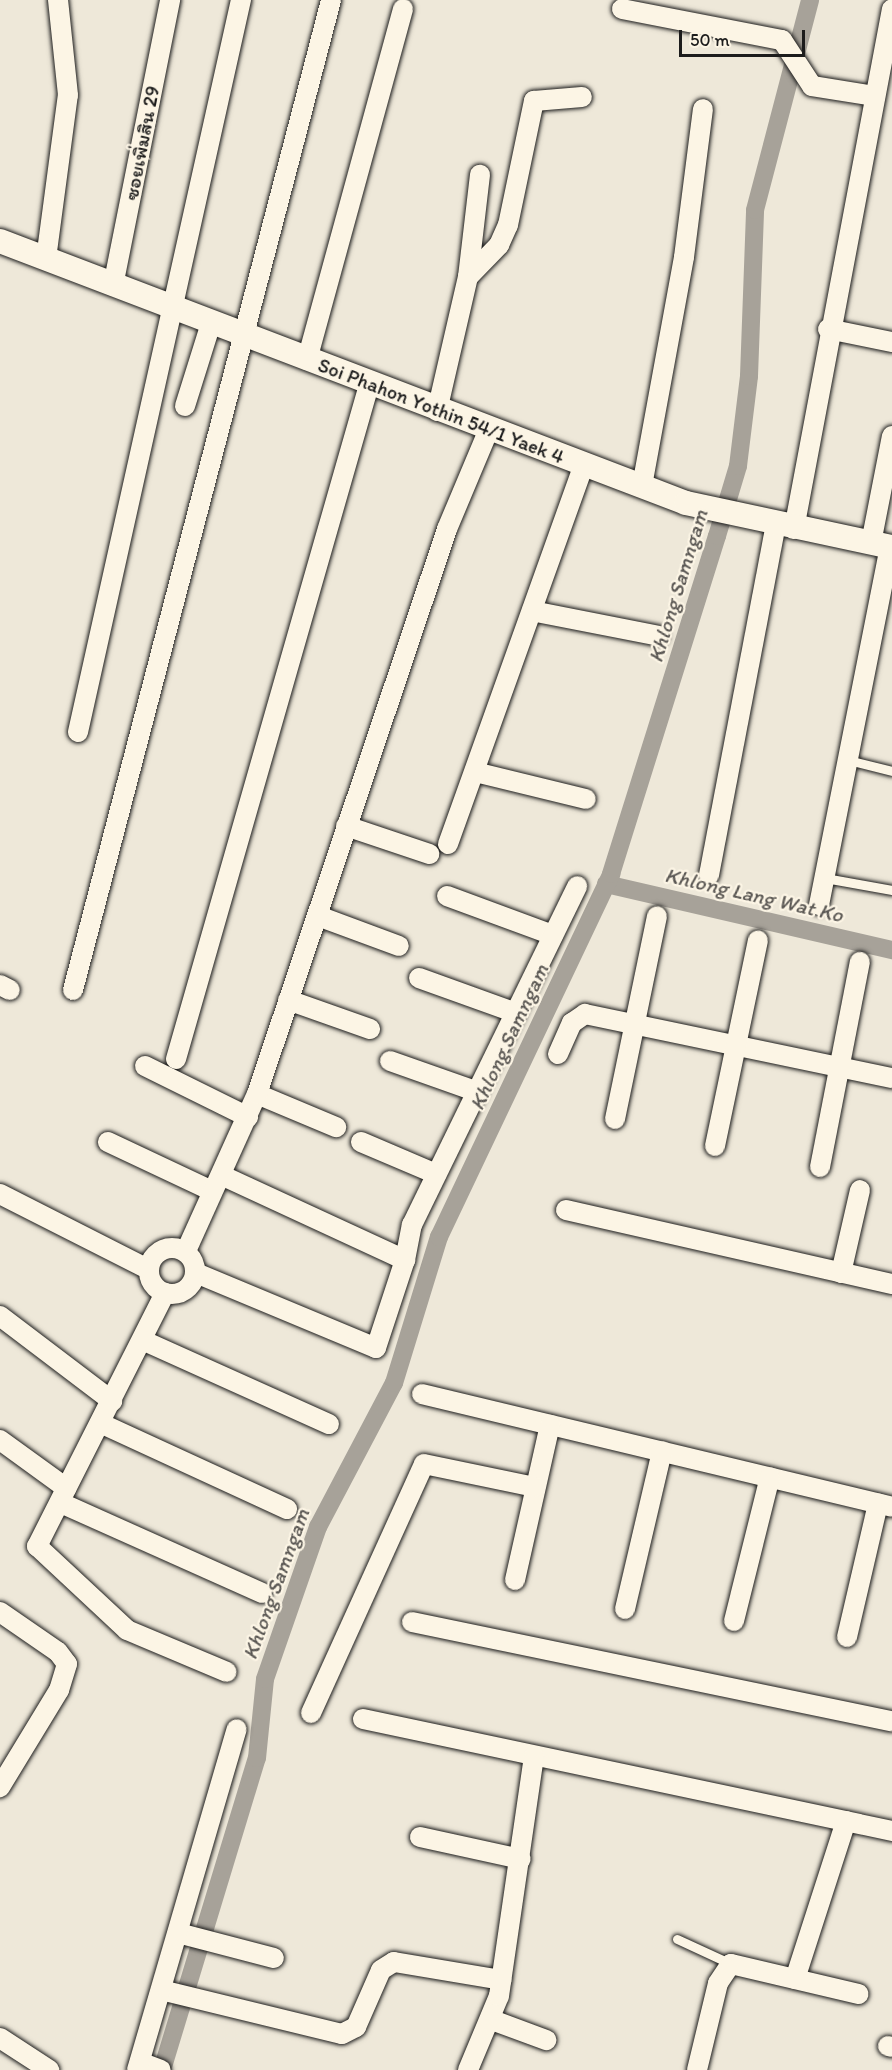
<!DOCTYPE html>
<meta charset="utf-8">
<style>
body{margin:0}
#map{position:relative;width:892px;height:2070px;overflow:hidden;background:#eee8d9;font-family:Itim,"Playpen Sans Thai",sans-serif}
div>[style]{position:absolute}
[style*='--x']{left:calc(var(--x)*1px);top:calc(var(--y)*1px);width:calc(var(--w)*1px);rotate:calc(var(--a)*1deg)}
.canal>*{height:18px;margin:-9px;padding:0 9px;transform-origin:9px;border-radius:9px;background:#a7a299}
.roads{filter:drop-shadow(0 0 2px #1c1c1c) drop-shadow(0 0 2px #1c1c1c)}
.service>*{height:9px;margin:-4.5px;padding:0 4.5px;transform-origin:4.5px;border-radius:4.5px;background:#fcf5e5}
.minor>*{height:20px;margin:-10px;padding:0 10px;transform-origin:10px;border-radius:10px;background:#fcf5e5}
.minor>.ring{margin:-10px;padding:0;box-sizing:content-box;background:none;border:20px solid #fcf5e5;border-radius:50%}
.tertiary>*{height:24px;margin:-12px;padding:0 12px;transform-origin:12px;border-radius:12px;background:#fcf5e5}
span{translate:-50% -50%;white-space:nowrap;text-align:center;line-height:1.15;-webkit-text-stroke:4.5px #fcf5e5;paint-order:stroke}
.street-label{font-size:20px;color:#1c1c1c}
.water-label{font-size:21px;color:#5b5854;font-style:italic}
.scale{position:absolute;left:679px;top:30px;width:126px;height:27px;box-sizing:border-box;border:3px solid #1c1c1c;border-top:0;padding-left:8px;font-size:18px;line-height:21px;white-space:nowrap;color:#1c1c1c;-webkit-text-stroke:4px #fcf5e5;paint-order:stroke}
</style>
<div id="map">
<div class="canal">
<div style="--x:606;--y:884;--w:294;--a:13"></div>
<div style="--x:162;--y:2070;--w:326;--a:-73.1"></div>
<div style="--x:257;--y:1758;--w:79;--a:-84.2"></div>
<div style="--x:265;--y:1679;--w:161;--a:-70.8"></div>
<div style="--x:318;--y:1527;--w:163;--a:-62.2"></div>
<div style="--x:394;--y:1383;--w:153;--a:-72.9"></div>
<div style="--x:439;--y:1237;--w:402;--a:-64.6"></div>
<div style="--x:611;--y:874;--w:354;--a:-72.6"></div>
<div style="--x:717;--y:536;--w:73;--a:-73.3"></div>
<div style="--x:738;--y:466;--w:91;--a:-83"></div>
<div style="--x:749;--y:376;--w:166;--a:-87.9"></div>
<div style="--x:755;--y:210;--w:217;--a:-75.3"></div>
</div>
<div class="roads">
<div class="service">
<div style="--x:848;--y:760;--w:45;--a:14"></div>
<div style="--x:825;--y:878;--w:68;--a:10.2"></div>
<div style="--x:677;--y:1939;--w:60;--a:24.8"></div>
</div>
<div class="minor">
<div style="--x:622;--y:9;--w:163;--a:11"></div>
<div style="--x:782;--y:40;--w:55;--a:56.9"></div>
<div style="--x:812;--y:86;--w:64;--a:9"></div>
<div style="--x:46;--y:259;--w:165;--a:-82.4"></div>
<div style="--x:68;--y:95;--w:96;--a:-96"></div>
<div style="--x:468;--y:277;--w:45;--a:-45.9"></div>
<div style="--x:499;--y:245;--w:22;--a:-66"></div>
<div style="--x:508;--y:225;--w:127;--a:-78.2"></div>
<div style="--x:534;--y:101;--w:48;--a:-4.8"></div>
<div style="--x:113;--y:286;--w:292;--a:-78.7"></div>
<div style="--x:828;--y:329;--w:65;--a:11.5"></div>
<div style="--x:307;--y:360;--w:364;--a:-74.7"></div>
<div style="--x:185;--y:406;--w:87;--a:-72.6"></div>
<div style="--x:437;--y:411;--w:138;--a:-77"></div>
<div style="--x:468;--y:277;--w:103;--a:-83.3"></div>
<div style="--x:642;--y:486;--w:233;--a:-79.6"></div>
<div style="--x:684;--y:257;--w:149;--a:-82.7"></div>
<div style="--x:794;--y:529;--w:529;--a:-79.33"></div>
<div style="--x:871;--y:543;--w:109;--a:-78.9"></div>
<div style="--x:532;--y:611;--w:129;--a:11.1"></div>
<div style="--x:78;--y:732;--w:750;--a:-77.45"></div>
<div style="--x:475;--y:772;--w:114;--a:13.7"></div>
<div style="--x:346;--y:826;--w:88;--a:18.6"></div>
<div style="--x:448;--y:844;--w:403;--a:-70.3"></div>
<div style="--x:709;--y:875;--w:356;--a:-79.2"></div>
<div style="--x:447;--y:896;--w:113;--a:20.2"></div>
<div style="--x:819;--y:905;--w:365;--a:-78.8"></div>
<div style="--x:318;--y:916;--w:86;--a:20.3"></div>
<div style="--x:419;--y:978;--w:103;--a:19.8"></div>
<div style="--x:0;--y:985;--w:11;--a:27"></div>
<div style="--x:73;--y:990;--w:1023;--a:-75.39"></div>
<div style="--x:288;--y:1000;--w:87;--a:19.5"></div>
<div style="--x:558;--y:1054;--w:34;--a:-66"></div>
<div style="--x:572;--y:1023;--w:16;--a:-35"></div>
<div style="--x:585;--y:1014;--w:314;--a:11.8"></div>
<div style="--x:176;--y:1059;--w:701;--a:-74.02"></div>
<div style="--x:390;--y:1061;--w:93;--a:19.4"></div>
<div style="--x:145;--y:1066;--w:115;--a:26.3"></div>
<div style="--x:257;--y:1094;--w:86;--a:22.7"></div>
<div style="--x:615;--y:1119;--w:207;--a:-78.3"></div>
<div style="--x:108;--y:1142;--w:115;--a:25.2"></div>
<div style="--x:361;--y:1142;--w:82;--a:23.1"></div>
<div style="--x:715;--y:1146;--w:210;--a:-78.2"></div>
<div style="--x:820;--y:1167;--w:209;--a:-79"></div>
<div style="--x:221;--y:1175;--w:203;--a:24.8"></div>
<div style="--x:405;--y:1260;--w:36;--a:-79"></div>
<div style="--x:412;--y:1225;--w:377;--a:-64"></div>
<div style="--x:0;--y:1194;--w:166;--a:26.9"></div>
<div style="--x:566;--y:1210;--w:334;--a:12.8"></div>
<div class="ring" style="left:149px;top:1248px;width:26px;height:26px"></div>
<div style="--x:186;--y:1251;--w:172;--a:-65.7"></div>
<div style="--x:257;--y:1094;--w:596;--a:-71.41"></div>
<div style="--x:447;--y:529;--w:108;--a:-67.2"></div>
<div style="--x:196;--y:1273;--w:195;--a:22.6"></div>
<div style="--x:376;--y:1348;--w:93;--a:-71.8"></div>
<div style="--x:841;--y:1273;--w:85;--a:-77.1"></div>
<div style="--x:165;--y:1293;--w:284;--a:116.8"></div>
<div style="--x:37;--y:1546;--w:123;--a:43"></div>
<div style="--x:127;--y:1630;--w:108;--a:22.8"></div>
<div style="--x:0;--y:1316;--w:141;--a:37.2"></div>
<div style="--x:142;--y:1340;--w:205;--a:24.2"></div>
<div style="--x:422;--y:1394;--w:483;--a:13.5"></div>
<div style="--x:100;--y:1423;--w:206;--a:24.7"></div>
<div style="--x:0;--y:1440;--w:82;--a:36"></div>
<div style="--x:61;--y:1503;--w:220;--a:24.1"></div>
<div style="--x:515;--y:1580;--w:159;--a:-77.3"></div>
<div style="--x:625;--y:1609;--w:162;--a:-76.8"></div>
<div style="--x:0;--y:1612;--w:70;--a:34.6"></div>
<div style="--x:58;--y:1652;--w:15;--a:53"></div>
<div style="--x:67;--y:1664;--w:27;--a:107"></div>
<div style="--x:59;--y:1690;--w:114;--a:121.3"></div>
<div style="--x:734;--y:1621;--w:148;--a:-76"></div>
<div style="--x:412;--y:1622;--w:490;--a:11.7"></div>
<div style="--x:847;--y:1637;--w:137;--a:-76.9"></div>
<div style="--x:311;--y:1713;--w:273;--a:-65.6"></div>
<div style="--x:424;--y:1464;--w:113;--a:11.7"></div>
<div style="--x:363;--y:1719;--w:541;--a:11.95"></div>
<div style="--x:420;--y:1837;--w:103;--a:12.3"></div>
<div style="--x:178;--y:1933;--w:99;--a:14.6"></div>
<div style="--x:795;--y:1979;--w:166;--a:-72.1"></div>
<div style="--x:161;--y:1990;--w:186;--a:13.7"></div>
<div style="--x:342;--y:2034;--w:16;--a:-27"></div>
<div style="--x:356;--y:2027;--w:62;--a:-66.3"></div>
<div style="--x:381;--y:1970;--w:15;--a:-32"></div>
<div style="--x:394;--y:1962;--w:109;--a:9.5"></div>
<div style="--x:492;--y:2020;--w:58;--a:20.3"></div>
<div style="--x:0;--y:2038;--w:59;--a:33.1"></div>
<div style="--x:888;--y:2046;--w:4;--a:14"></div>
<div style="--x:140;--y:2062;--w:22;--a:21"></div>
<div style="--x:137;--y:2070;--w:355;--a:-73.7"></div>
<div style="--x:468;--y:2070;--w:80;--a:-67.3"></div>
<div style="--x:499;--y:1996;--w:242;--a:-81.7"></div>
<div style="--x:697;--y:2070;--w:89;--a:-76.4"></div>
<div style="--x:718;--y:1983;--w:23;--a:-56"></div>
<div style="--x:731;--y:1964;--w:131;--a:13.2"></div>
</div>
<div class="tertiary">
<div style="--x:0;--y:241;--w:734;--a:20.9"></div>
<div style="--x:686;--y:503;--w:211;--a:12.1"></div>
</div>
</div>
<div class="street-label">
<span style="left:142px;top:143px;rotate:-79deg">ซอยเพิ่มสิน 29</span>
<span style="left:441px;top:411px;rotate:21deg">Soi Phahon Yothin 54/1 Yaek 4</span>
</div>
<div class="water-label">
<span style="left:678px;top:586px;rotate:-73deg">Khlong Samngam</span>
<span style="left:754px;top:895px;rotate:13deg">Khlong Lang Wat Ko</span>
<span style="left:509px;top:1037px;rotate:-65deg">Khlong Samngam</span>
<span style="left:276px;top:1584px;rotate:-70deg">Khlong Samngam</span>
</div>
<div class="scale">50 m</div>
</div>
